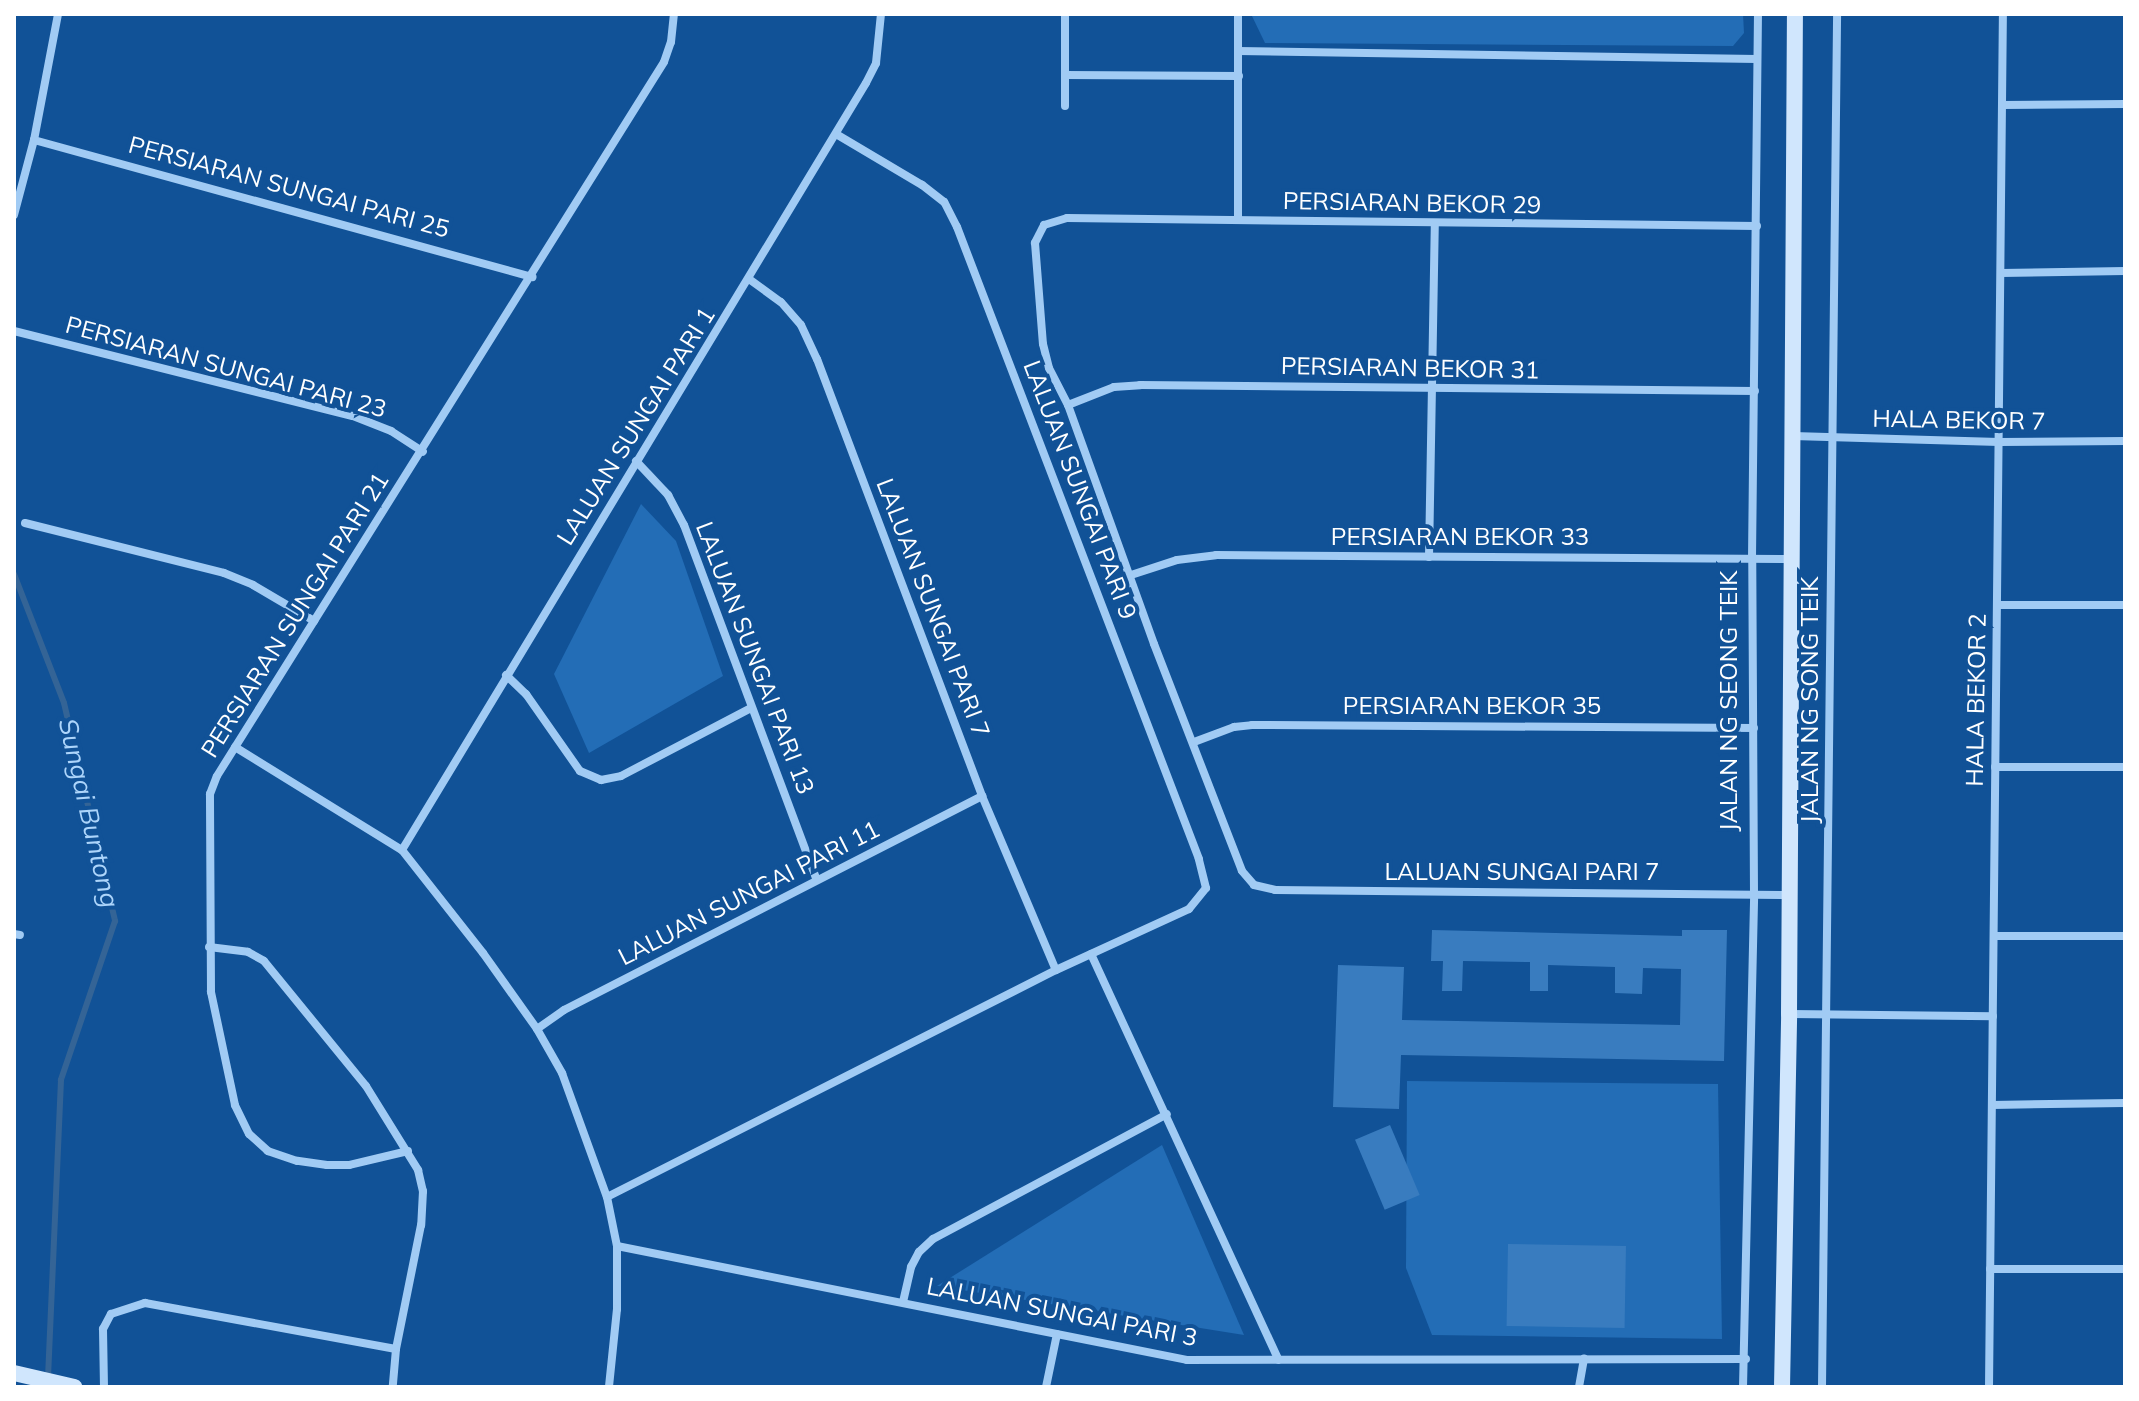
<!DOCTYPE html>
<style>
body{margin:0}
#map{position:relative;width:2139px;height:1401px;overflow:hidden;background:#115297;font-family:Mulish,sans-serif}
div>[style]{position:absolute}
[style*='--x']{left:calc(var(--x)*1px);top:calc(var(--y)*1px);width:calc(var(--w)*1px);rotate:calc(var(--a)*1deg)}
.green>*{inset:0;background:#236db6}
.stream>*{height:6px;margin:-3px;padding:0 3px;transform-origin:3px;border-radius:3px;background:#346496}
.building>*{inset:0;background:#397cbf;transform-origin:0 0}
.minor>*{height:8px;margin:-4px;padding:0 4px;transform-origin:4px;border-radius:4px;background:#a1cbf4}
.secondary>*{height:16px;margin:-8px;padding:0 8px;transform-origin:8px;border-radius:8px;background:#d0e6fd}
span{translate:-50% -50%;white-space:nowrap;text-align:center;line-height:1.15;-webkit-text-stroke:8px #115297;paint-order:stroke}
.street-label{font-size:24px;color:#fff}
.water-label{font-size:26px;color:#add5fb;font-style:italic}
.frame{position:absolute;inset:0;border:16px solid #fff;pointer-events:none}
</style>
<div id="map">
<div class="green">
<div style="clip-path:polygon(1251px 14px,1743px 14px,1744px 33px,1733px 46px,1265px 43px)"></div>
<div style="clip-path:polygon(641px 504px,676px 541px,723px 676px,589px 753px,554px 674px)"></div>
<div style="clip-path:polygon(1407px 1081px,1718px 1084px,1722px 1339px,1432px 1335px,1406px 1268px)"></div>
<div style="clip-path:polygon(1162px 1145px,1244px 1335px,937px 1286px)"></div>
</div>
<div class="stream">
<div style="--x:14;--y:574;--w:138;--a:68.8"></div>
<div style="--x:64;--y:703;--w:224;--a:76.8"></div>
<div style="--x:115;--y:921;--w:168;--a:108.8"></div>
<div style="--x:61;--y:1080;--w:298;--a:92.5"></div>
</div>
<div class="building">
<div style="clip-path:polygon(1432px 930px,1682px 936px,1682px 930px,1727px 930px,1724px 1061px,1401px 1055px,1399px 1109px,1333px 1107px,1338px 965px,1404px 967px,1402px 1020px,1680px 1025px,1681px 969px,1643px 968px,1642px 994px,1615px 993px,1615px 967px,1548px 965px,1548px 991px,1530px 991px,1530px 962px,1463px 961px,1462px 991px,1442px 991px,1443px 961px,1431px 961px)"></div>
<div style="left:1390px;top:1125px;width:76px;height:38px;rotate:67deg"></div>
<div style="left:1508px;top:1244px;width:118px;height:82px;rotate:1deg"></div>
</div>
<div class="minor">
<div style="--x:1065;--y:14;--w:92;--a:90"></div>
<div style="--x:1238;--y:51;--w:519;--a:0.88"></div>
<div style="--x:1065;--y:75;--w:174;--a:0.3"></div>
<div style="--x:2002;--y:105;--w:123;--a:-0.5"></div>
<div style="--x:34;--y:140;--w:517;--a:15.38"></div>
<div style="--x:14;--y:215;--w:78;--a:-75.1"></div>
<div style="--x:34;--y:140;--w:128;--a:-79.2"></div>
<div style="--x:1238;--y:220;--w:206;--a:-90"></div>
<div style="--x:1757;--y:226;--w:690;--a:-179.34"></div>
<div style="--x:1067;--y:218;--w:24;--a:163"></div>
<div style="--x:1044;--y:225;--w:20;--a:117"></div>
<div style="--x:1035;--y:243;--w:101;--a:85.5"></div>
<div style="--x:1043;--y:344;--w:25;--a:76"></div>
<div style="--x:1049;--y:368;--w:42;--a:62.8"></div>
<div style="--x:1068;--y:405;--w:254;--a:70.2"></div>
<div style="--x:1154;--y:644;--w:243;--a:68.8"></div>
<div style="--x:1242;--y:871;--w:18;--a:49"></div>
<div style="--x:1254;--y:885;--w:22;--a:13"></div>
<div style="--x:1275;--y:890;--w:514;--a:0.56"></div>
<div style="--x:2001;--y:273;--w:124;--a:-0.9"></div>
<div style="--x:749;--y:279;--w:39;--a:36"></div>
<div style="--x:781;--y:302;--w:30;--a:49"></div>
<div style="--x:801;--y:325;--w:38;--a:65"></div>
<div style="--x:817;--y:359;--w:467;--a:69.3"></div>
<div style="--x:982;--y:796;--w:189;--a:67"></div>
<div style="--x:14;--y:331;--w:349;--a:14.1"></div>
<div style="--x:353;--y:416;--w:41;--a:21.5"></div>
<div style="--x:391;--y:431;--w:38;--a:33"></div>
<div style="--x:1068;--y:405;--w:49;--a:-21.4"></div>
<div style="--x:1114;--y:387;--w:26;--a:-4"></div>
<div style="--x:1140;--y:385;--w:615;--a:0.56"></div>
<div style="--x:1793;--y:436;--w:206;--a:1.7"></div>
<div style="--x:1999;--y:442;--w:126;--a:-0.5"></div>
<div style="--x:636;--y:461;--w:47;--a:46.7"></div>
<div style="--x:668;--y:495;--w:34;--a:62"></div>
<div style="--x:684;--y:525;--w:379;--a:69.5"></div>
<div style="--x:25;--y:523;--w:205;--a:14.1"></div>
<div style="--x:224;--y:573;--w:31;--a:22"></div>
<div style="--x:253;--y:585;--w:71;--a:30.5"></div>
<div style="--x:1429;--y:557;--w:333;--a:-89"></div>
<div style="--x:1131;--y:575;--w:48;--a:-18.1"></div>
<div style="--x:1177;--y:560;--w:39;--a:-7"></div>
<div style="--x:1216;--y:555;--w:575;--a:0.4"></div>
<div style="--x:1997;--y:605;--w:128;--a:0"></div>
<div style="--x:506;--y:675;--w:28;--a:44"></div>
<div style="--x:526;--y:694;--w:94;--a:55"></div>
<div style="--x:580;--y:771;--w:23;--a:23"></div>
<div style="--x:601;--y:780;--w:20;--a:-11"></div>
<div style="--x:621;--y:776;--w:147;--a:-27.6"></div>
<div style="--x:1194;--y:742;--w:43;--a:-20.6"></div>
<div style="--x:1234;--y:727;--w:18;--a:-6"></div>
<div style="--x:1252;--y:725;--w:502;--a:0.34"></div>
<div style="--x:235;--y:747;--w:196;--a:31.7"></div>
<div style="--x:402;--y:850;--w:131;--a:51.8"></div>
<div style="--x:483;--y:953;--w:93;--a:54.6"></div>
<div style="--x:537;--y:1029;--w:51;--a:60.4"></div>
<div style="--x:562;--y:1073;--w:132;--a:70.1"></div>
<div style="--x:607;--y:1197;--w:50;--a:78.5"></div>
<div style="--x:617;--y:1246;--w:63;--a:90"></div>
<div style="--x:617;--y:1309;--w:78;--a:95.9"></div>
<div style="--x:1995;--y:767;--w:130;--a:0"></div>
<div style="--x:402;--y:850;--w:896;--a:-58.83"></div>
<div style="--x:866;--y:83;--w:22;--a:-63"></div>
<div style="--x:876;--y:63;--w:49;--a:-84.2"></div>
<div style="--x:14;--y:934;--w:6;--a:9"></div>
<div style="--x:1994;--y:936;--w:131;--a:0"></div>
<div style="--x:209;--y:947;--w:39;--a:7"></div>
<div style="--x:248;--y:952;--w:18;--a:29"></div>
<div style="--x:264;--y:961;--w:161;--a:50.8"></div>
<div style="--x:366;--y:1086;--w:99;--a:58.2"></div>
<div style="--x:418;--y:1170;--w:22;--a:77"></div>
<div style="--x:423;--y:1191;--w:34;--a:93"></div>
<div style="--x:421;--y:1225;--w:126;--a:101.4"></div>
<div style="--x:396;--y:1349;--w:38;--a:95"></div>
<div style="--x:1091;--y:954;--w:447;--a:65.2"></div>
<div style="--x:1790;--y:1014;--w:203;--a:0.6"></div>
<div style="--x:537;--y:1029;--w:33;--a:-35"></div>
<div style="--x:564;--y:1010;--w:470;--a:-27.1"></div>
<div style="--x:1992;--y:1105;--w:133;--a:-0.9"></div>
<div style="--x:408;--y:1151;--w:61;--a:166.7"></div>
<div style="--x:349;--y:1165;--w:22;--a:180"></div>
<div style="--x:327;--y:1165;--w:30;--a:-172"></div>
<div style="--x:297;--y:1161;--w:31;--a:-161"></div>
<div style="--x:268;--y:1151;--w:25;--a:-138"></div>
<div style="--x:249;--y:1134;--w:32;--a:-116"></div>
<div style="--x:235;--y:1105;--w:116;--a:-102"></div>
<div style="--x:211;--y:992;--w:198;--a:-90.3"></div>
<div style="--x:210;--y:794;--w:19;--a:-69"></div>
<div style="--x:217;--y:776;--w:842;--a:-57.95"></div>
<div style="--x:664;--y:62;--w:21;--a:-71"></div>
<div style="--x:671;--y:42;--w:28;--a:-84"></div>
<div style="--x:607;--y:1197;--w:503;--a:-26.82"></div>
<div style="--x:1056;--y:970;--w:146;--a:-24.6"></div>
<div style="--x:1189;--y:909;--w:27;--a:-51"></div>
<div style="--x:1206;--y:888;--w:30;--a:-104"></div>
<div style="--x:1199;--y:859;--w:677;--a:-110.95"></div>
<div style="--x:957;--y:227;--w:28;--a:-117"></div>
<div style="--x:944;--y:202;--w:28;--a:-142"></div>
<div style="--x:922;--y:185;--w:100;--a:-149.3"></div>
<div style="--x:617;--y:1246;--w:581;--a:11.31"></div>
<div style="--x:1187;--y:1360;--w:559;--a:-0.1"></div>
<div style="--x:1990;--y:1269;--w:135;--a:0"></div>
<div style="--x:903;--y:1302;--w:36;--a:-77"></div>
<div style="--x:911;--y:1267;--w:17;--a:-62"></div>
<div style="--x:919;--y:1252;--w:19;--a:-43"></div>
<div style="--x:933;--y:1239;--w:265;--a:-28.1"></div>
<div style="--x:104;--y:1387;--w:58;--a:-91"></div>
<div style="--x:103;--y:1329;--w:17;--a:-62"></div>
<div style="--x:111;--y:1314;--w:36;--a:-18"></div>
<div style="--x:145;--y:1303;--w:255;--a:10.4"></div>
<div style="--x:1046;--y:1387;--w:54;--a:-78.3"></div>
<div style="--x:1579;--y:1387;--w:29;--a:-80"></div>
<div style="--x:1743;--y:1387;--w:493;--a:-88.7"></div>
<div style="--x:1754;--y:894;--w:336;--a:-90.3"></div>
<div style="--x:1752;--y:558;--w:544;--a:-89.37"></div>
<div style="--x:1822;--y:1387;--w:1373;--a:-89.37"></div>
<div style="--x:1989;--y:1387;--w:1373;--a:-89.42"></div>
</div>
<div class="secondary">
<div style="--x:14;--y:1373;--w:62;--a:13.1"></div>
<div style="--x:1782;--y:1387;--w:373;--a:-88.9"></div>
<div style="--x:1789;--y:1014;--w:1000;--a:-89.66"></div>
</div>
<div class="street-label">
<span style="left:289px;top:187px;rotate:15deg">PERSIARAN SUNGAI PARI 25</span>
<span style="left:1412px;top:203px;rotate:1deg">PERSIARAN BEKOR 29</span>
<span style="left:226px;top:367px;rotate:15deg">PERSIARAN SUNGAI PARI 23</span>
<span style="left:1410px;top:368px;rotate:1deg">PERSIARAN BEKOR 31</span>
<span style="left:1959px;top:420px;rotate:1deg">HALA BEKOR 7</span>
<span style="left:636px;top:426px;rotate:-58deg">LALUAN SUNGAI PARI 1</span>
<span style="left:1080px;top:490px;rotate:69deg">LALUAN SUNGAI PARI 9</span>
<span style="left:1460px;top:537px">PERSIARAN BEKOR 33</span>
<span style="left:933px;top:608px;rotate:69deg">LALUAN SUNGAI PARI 7</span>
<span style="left:295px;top:615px;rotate:-58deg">PERSIARAN SUNGAI PARI 21</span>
<span style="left:755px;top:658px;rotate:69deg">LALUAN SUNGAI PARI 13</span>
<span style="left:1810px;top:700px;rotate:-90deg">JALAN NG SONG TEIK</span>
<span style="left:1976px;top:700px;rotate:-89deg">HALA BEKOR 2</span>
<span style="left:1729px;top:701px;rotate:-90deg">JALAN NG SEONG TEIK</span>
<span style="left:1472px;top:706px">PERSIARAN BEKOR 35</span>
<span style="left:1522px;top:872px">LALUAN SUNGAI PARI 7</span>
<span style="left:749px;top:893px;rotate:-27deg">LALUAN SUNGAI PARI 11</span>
<span style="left:1062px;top:1312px;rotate:11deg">LALUAN SUNGAI PARI 3</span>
</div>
<div class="water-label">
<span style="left:89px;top:813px;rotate:77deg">Sungai Buntong</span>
</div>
<div class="frame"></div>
</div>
